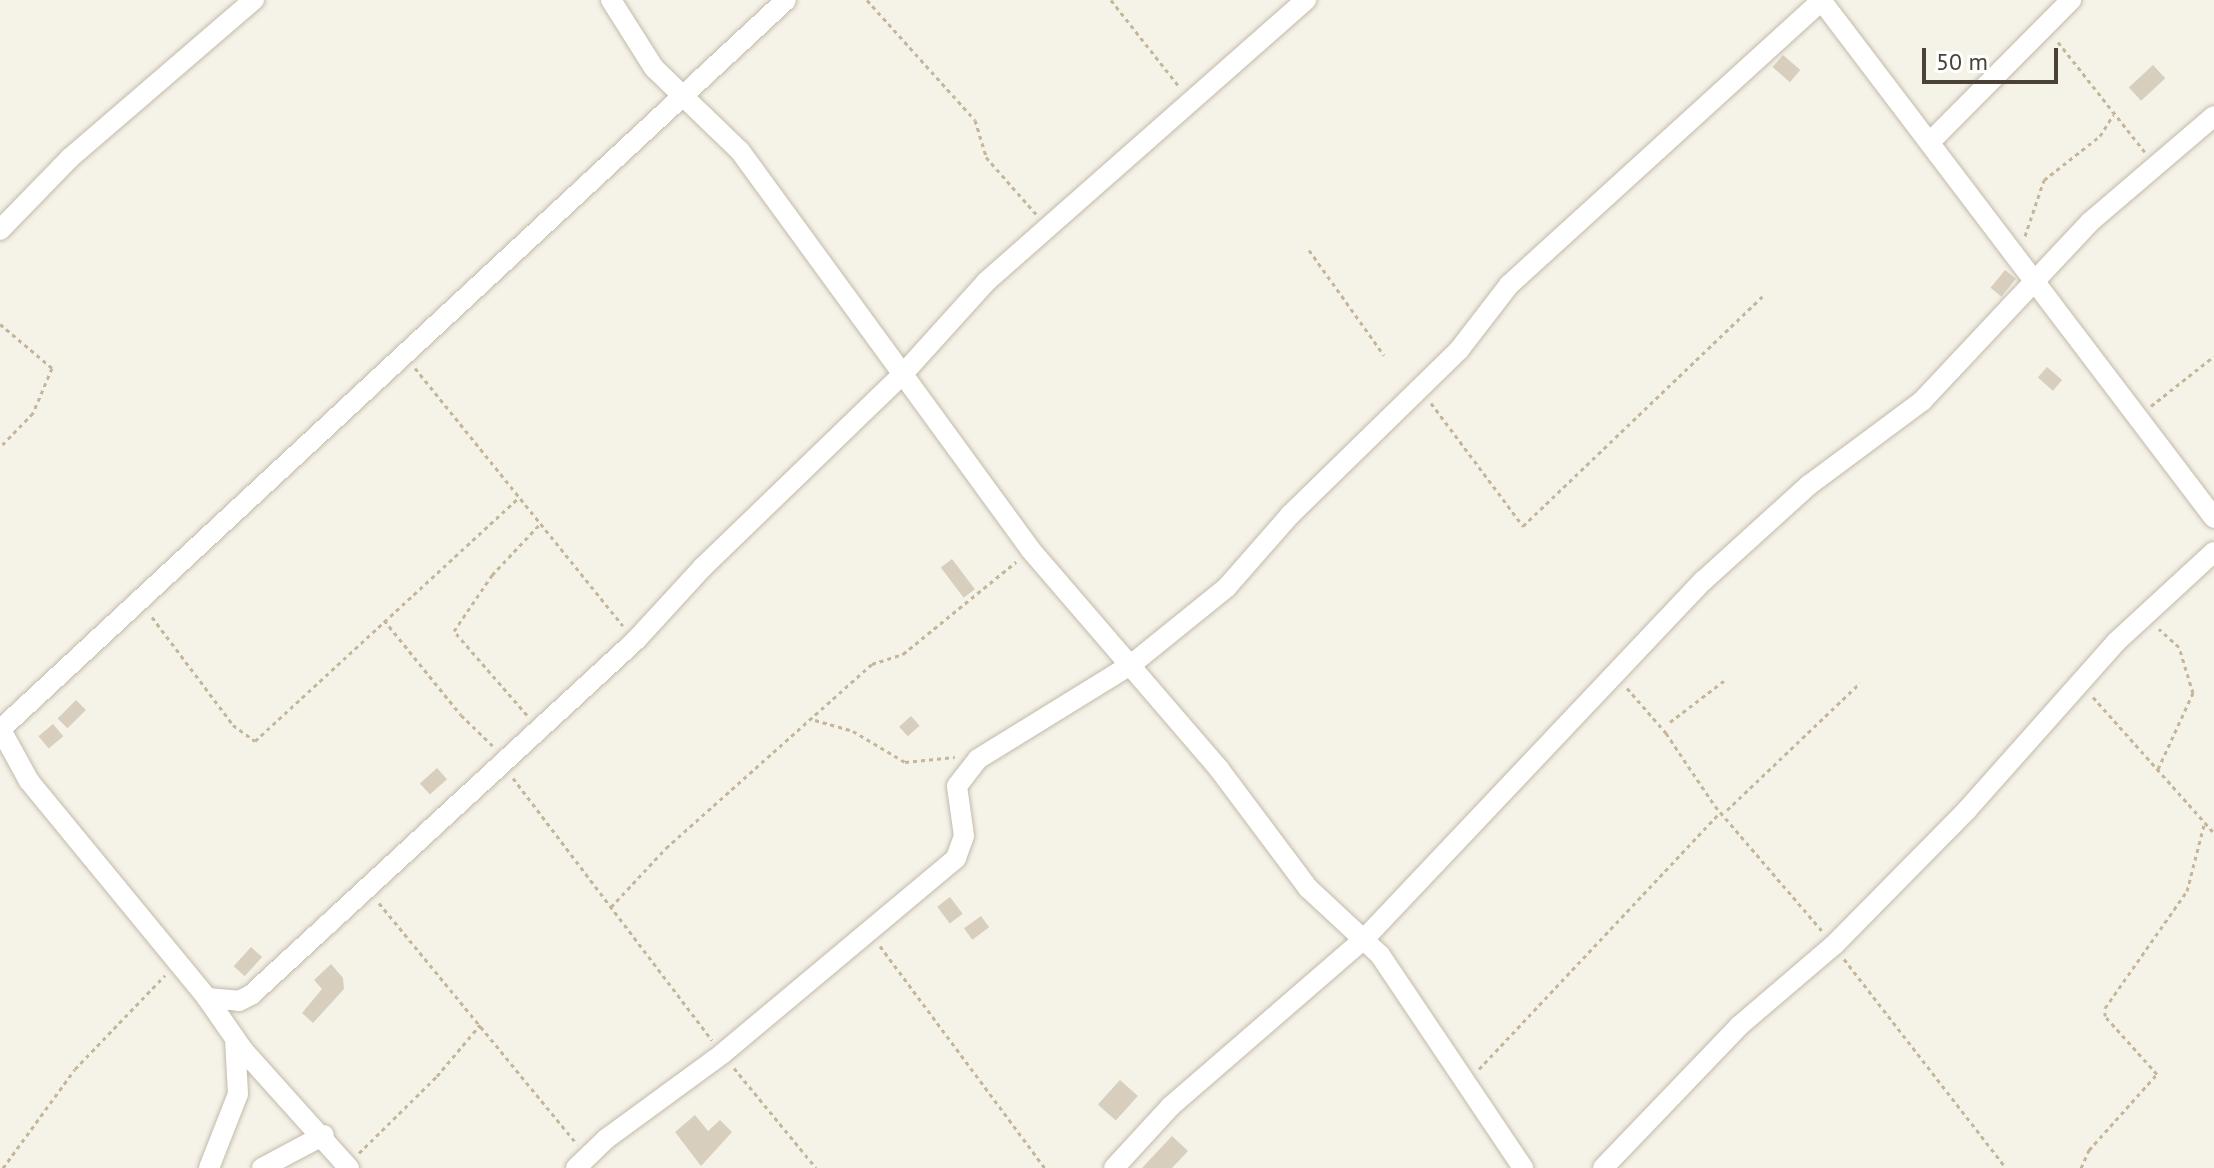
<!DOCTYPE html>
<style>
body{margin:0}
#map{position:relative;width:2214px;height:1168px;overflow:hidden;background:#f5f2e8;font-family:"PT Sans",sans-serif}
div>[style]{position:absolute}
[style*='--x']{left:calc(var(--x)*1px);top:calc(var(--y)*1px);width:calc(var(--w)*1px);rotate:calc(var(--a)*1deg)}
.building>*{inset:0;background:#d8cebd;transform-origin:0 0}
.path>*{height:3px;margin-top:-1.5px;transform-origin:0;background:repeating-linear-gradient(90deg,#c5b69a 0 4px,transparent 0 8px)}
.roads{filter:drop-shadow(0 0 2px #c2baaa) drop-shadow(0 0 2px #c2baaa)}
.minor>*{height:20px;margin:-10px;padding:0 10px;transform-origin:10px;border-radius:10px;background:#fff}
span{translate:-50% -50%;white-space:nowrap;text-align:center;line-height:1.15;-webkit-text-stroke:7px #fff;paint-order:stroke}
.scale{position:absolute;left:1922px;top:48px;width:136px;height:36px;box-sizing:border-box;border:4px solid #4a4236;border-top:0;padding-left:10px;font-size:24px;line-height:28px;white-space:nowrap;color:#4a4236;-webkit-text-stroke:6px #fff;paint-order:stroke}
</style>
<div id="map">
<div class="building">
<div style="left:1783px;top:55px;width:23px;height:16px;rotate:41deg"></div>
<div style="left:2153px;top:65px;width:18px;height:33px;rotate:47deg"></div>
<div style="left:2005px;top:270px;width:14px;height:23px;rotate:39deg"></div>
<div style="left:2047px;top:367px;width:20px;height:14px;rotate:41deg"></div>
<div style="left:952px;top:559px;width:38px;height:14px;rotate:53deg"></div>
<div style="left:76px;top:700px;width:14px;height:26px;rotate:45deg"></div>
<div style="left:911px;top:716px;width:13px;height:16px;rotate:48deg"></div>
<div style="left:53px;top:724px;width:16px;height:19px;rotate:50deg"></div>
<div style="left:437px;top:768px;width:15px;height:23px;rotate:48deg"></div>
<div style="left:950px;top:897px;width:21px;height:16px;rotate:53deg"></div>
<div style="left:981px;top:916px;width:14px;height:21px;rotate:54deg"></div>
<div style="left:251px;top:947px;width:15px;height:26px;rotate:42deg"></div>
<div style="clip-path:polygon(331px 964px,343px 978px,344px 989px,313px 1023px,302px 1013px,322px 989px,314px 980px)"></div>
<div style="left:1120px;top:1080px;width:24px;height:33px;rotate:42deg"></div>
<div style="clip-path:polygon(695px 1115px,708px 1131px,720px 1120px,732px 1132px,701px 1166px,675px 1132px)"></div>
<div style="clip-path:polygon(1172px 1136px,1188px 1151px,1172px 1168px,1142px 1168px)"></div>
</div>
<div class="path">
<div style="--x:867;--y:0;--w:161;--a:48"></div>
<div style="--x:975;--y:120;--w:39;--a:73"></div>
<div style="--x:986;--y:157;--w:76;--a:48.7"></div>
<div style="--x:1111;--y:0;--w:108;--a:51.8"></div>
<div style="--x:2058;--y:42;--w:140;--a:51.7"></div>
<div style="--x:2025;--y:236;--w:59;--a:-71.3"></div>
<div style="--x:2044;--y:180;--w:71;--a:-38.2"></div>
<div style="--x:2100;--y:136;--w:25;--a:-58"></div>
<div style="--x:1309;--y:250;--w:129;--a:54.5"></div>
<div style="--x:0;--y:324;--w:68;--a:40.2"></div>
<div style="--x:52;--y:368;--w:49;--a:112.9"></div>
<div style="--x:33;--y:413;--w:47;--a:134.1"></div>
<div style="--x:415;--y:368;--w:331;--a:51.1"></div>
<div style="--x:1431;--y:403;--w:154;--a:53.2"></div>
<div style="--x:1523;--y:526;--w:335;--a:-43.8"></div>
<div style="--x:2151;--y:406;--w:80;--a:-38.4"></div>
<div style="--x:152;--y:617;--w:135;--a:53.1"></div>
<div style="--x:233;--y:725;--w:27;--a:36"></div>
<div style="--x:255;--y:741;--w:357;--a:-42.7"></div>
<div style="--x:384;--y:620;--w:122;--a:51"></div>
<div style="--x:461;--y:715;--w:46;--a:44.1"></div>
<div style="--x:1627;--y:688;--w:60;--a:49.1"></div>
<div style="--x:1666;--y:733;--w:88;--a:56.1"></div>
<div style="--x:1715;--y:806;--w:165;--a:49.4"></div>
<div style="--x:2093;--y:697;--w:182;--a:48.3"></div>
<div style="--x:527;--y:715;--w:111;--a:-131"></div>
<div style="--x:454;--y:631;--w:68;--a:-55.8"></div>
<div style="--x:492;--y:575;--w:69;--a:-46.8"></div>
<div style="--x:815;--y:720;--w:40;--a:16"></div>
<div style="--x:853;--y:731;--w:61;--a:30.8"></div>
<div style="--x:905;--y:762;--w:50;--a:-5.7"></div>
<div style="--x:1670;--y:722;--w:69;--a:-37.4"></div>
<div style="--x:2158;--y:769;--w:84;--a:-65.3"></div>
<div style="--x:2193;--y:693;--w:48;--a:-106.9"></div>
<div style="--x:2179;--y:647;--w:27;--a:-138"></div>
<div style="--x:513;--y:778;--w:329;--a:52.8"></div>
<div style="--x:1727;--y:810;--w:184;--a:-43.7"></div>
<div style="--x:379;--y:903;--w:312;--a:50.6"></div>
<div style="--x:611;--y:907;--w:81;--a:-47"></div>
<div style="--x:666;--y:848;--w:276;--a:-41.8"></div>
<div style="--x:872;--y:664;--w:33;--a:-18"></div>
<div style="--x:903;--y:654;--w:146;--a:-39.2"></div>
<div style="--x:880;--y:946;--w:277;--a:53.4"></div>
<div style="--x:1844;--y:959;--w:264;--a:52.2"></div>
<div style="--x:734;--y:1068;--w:129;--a:50.6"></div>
<div style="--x:1479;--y:1069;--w:352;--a:-46.8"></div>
<div style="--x:359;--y:1153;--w:110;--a:-44.6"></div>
<div style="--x:437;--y:1076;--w:67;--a:-49.9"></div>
<div style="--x:3;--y:1168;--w:122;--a:-54"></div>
<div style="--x:75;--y:1069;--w:130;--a:-46.2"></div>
<div style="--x:2081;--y:1168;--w:20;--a:-66"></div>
<div style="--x:2089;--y:1150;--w:102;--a:-48.2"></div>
<div style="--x:2157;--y:1074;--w:78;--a:-131.9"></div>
<div style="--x:2105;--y:1016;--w:8;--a:-90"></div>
<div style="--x:2105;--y:1008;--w:143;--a:-55"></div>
<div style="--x:2187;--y:891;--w:72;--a:-75.6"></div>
</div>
<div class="roads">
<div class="minor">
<div style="--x:611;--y:0;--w:80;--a:57.7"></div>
<div style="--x:654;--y:68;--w:120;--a:44"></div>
<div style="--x:740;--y:151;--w:492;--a:53.9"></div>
<div style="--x:1030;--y:549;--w:290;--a:49.3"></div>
<div style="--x:1219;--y:769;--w:149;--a:53.2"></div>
<div style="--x:1308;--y:888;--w:98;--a:42.9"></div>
<div style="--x:1380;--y:955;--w:257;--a:56.1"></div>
<div style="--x:1821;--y:0;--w:650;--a:52.81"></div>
<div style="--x:1931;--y:141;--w:199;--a:-45.2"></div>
<div style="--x:0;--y:230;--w:100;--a:-45.8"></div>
<div style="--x:70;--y:158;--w:243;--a:-40.7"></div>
<div style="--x:0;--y:728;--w:60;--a:61.3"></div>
<div style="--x:29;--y:781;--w:281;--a:50.6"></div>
<div style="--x:207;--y:998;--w:63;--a:55.3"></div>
<div style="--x:243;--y:1050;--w:159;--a:48.1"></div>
<div style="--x:1;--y:729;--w:1071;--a:-42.88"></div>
<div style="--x:207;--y:998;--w:32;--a:5"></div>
<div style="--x:239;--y:1001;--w:13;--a:-27"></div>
<div style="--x:251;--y:995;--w:524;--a:-42.68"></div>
<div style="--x:636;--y:640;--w:99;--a:-47.5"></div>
<div style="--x:703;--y:567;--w:277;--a:-44"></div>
<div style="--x:902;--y:375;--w:125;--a:-47.9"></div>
<div style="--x:986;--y:282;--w:427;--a:-41.4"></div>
<div style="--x:209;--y:1168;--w:79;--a:-68.6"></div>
<div style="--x:238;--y:1094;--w:56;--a:-93.1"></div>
<div style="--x:262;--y:1168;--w:70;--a:-28"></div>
<div style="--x:576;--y:1168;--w:42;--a:-44"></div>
<div style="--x:606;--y:1139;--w:144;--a:-36.2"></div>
<div style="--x:722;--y:1054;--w:305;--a:-39.9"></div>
<div style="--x:956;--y:858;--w:23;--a:-70"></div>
<div style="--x:964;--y:836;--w:50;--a:-98"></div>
<div style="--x:957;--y:786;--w:34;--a:-52"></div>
<div style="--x:978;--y:759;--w:181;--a:-31.7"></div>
<div style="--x:1132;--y:664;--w:122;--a:-39"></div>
<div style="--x:1227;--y:587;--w:96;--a:-48.8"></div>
<div style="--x:1290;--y:515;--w:236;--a:-44.3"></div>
<div style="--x:1459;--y:350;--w:82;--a:-52.4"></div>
<div style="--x:1509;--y:285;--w:423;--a:-42.3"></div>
<div style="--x:1114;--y:1168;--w:84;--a:-47.4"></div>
<div style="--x:1171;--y:1106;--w:257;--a:-40.9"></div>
<div style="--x:1365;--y:938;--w:492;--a:-46.6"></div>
<div style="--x:1703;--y:581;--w:143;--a:-42.2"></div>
<div style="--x:1809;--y:485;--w:141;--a:-36.6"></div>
<div style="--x:1922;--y:401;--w:245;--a:-46.8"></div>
<div style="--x:2090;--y:222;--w:163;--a:-40.5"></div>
<div style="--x:1603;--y:1168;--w:197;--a:-46.2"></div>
<div style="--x:1739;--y:1026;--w:125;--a:-40.5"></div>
<div style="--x:1834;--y:945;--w:190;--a:-45.4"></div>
<div style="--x:1967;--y:810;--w:225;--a:-48.4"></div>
<div style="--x:2116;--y:642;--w:133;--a:-42.6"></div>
</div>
</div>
<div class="scale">50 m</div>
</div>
